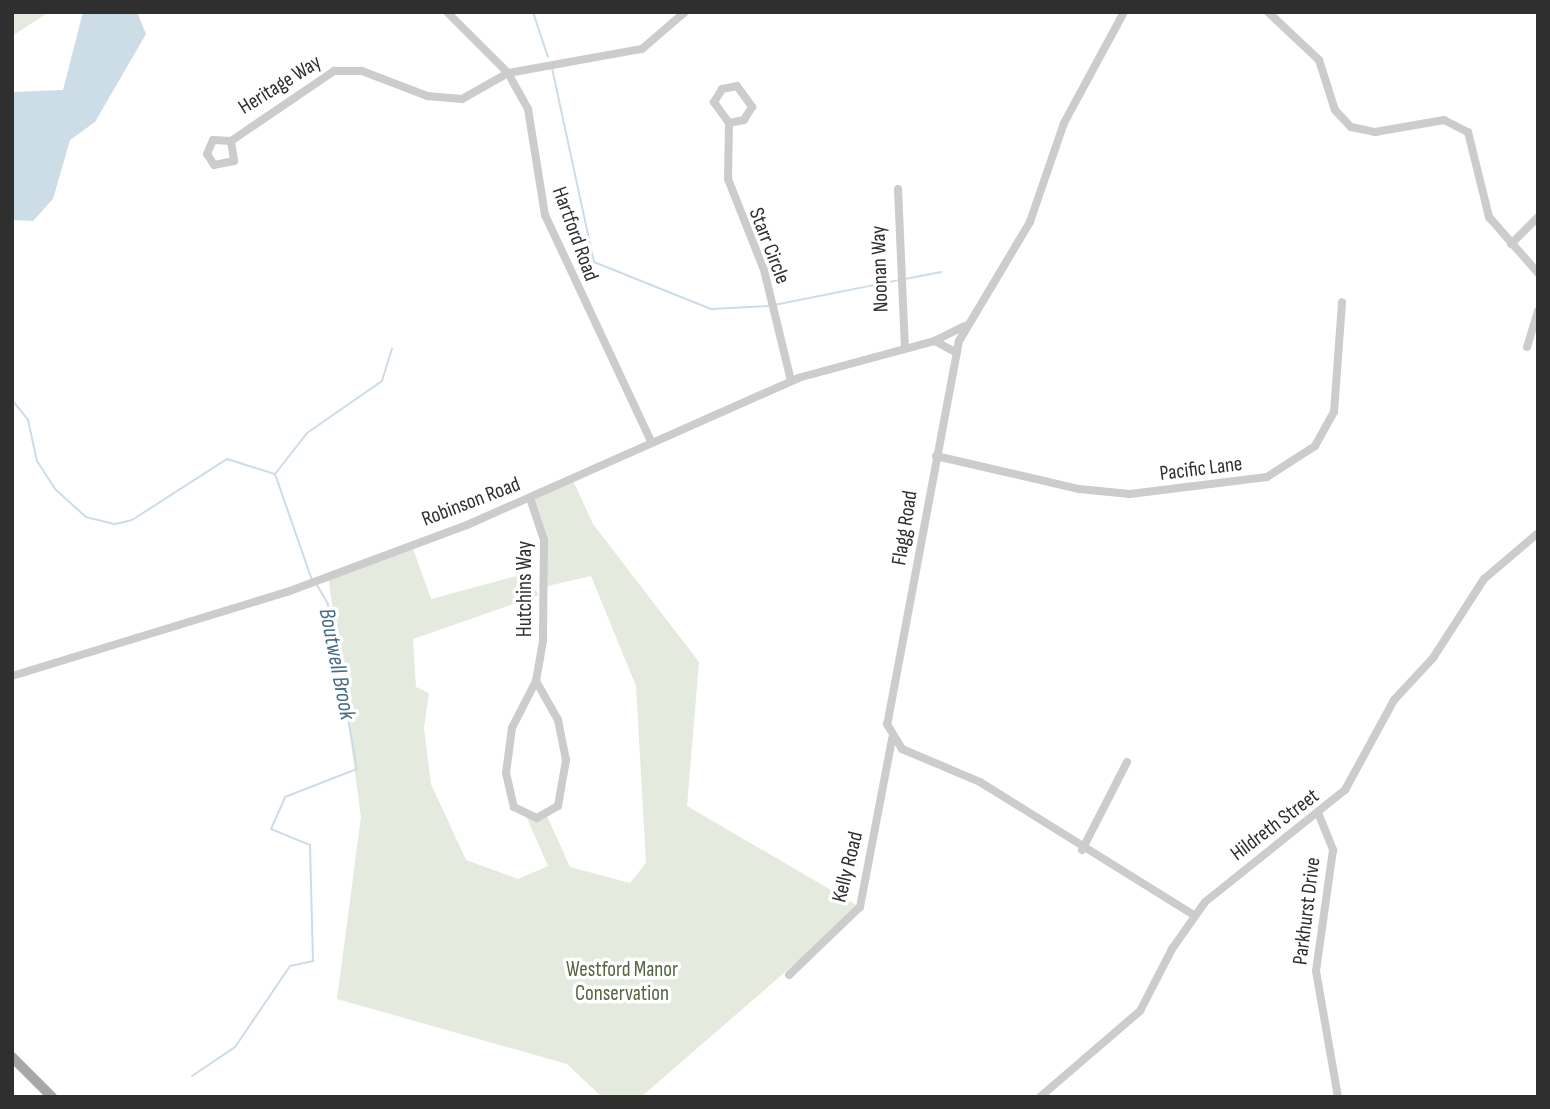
<!DOCTYPE html>
<style>
body{margin:0}
#map{position:relative;width:1550px;height:1109px;overflow:hidden;background:#fff;font-family:"Sofia Sans Condensed",sans-serif}
div>[style]{position:absolute}
[style*='--x']{left:calc(var(--x)*1px);top:calc(var(--y)*1px);width:calc(var(--w)*1px);rotate:calc(var(--a)*1deg)}
.green>*{inset:0;background:#e4eade}
.water>*{inset:0;background:#cddde8}
.stream>*{height:2px;margin:-1px;padding:0 1px;transform-origin:1px;border-radius:1px;background:#cddde8}
.minor>*{height:8px;margin:-4px;padding:0 4px;transform-origin:4px;border-radius:4px;background:#ccc}
.major>*{height:10px;margin:-5px;padding:0 5px;transform-origin:5px;border-radius:5px;background:#a7a7a7}
span{translate:-50% -50%;white-space:nowrap;text-align:center;line-height:1.15;-webkit-text-stroke:7px #fff;paint-order:stroke}
.street-label{font-size:21px;color:#2f2f2f}
.park-label{font-size:21px;color:#516641}
.water-label{font-size:23px;color:#466c88;font-style:italic}
.frame{position:absolute;inset:0;border:14px solid #2f2f2f;pointer-events:none}
</style>
<div id="map">
<div class="green">
<div style="clip-path:polygon(12px 12px,49px 12px,12px 36px)"></div>
<div style="clip-path:polygon(571px 476px,593px 524px,699px 662px,687px 806px,860px 907px,641px 1097px,602px 1097px,567px 1064px,337px 999px,361px 817px,328px 575px,411px 543px,431px 599px,524px 574px,539px 595px,413px 639px,416px 687px,429px 693px,424px 728px,431px 784px,466px 860px,518px 879px,548px 866px,526px 816px,547px 816px,570px 867px,630px 883px,646px 863px,636px 686px,591px 576px,539px 588px,543px 535px,530px 498px)"></div>
</div>
<div class="water">
<div style="clip-path:polygon(83px 12px,137px 12px,146px 34px,95px 122px,70px 140px,53px 199px,33px 221px,12px 220px,12px 92px,63px 90px)"></div>
</div>
<div class="stream">
<div style="--x:533;--y:12;--w:47;--a:71.6"></div>
<div style="--x:552;--y:68;--w:198;--a:77.8"></div>
<div style="--x:594;--y:262;--w:126;--a:21.9"></div>
<div style="--x:711;--y:309;--w:58;--a:-3"></div>
<div style="--x:905;--y:279;--w:37;--a:-11"></div>
<div style="--x:774;--y:305;--w:127;--a:-11.3"></div>
<div style="--x:12;--y:400;--w:26;--a:51"></div>
<div style="--x:28;--y:420;--w:42;--a:77.6"></div>
<div style="--x:37;--y:461;--w:33;--a:57"></div>
<div style="--x:55;--y:489;--w:42;--a:42.1"></div>
<div style="--x:86;--y:517;--w:30;--a:14"></div>
<div style="--x:115;--y:524;--w:17;--a:-13"></div>
<div style="--x:132;--y:520;--w:113;--a:-32.7"></div>
<div style="--x:227;--y:459;--w:50;--a:17.4"></div>
<div style="--x:275;--y:474;--w:112;--a:70.8"></div>
<div style="--x:275;--y:474;--w:52;--a:-52"></div>
<div style="--x:307;--y:433;--w:91;--a:-34.7"></div>
<div style="--x:382;--y:381;--w:34;--a:-73"></div>
<div style="--x:192;--y:1076;--w:52;--a:-34"></div>
<div style="--x:235;--y:1047;--w:98;--a:-55.8"></div>
<div style="--x:290;--y:966;--w:24;--a:-12"></div>
<div style="--x:313;--y:961;--w:116;--a:-91.5"></div>
<div style="--x:310;--y:845;--w:42;--a:-157.7"></div>
<div style="--x:271;--y:829;--w:35;--a:-66"></div>
<div style="--x:285;--y:797;--w:77;--a:-21.3"></div>
<div style="--x:357;--y:769;--w:168;--a:-100"></div>
<div style="--x:328;--y:604;--w:24;--a:-120"></div>
</div>
<div class="minor">
<div style="--x:447;--y:12;--w:86;--a:45"></div>
<div style="--x:508;--y:73;--w:41;--a:60.9"></div>
<div style="--x:528;--y:109;--w:107;--a:80.9"></div>
<div style="--x:545;--y:215;--w:250;--a:64.9"></div>
<div style="--x:1124;--y:12;--w:126;--a:118.4"></div>
<div style="--x:1064;--y:123;--w:105;--a:109"></div>
<div style="--x:1030;--y:222;--w:139;--a:120.8"></div>
<div style="--x:959;--y:341;--w:390;--a:100.6"></div>
<div style="--x:887;--y:724;--w:29;--a:59"></div>
<div style="--x:902;--y:749;--w:85;--a:22.9"></div>
<div style="--x:980;--y:782;--w:252;--a:31.9"></div>
<div style="--x:1268;--y:12;--w:70;--a:43.3"></div>
<div style="--x:1319;--y:60;--w:52;--a:72.3"></div>
<div style="--x:1335;--y:110;--w:23;--a:47"></div>
<div style="--x:1351;--y:127;--w:25;--a:12"></div>
<div style="--x:1375;--y:132;--w:70;--a:-9.9"></div>
<div style="--x:1444;--y:120;--w:27;--a:27"></div>
<div style="--x:1468;--y:132;--w:88;--a:76.1"></div>
<div style="--x:1489;--y:217;--w:74;--a:48.8"></div>
<div style="--x:729;--y:123;--w:26;--a:-126"></div>
<div style="--x:714;--y:102;--w:15;--a:-58"></div>
<div style="--x:722;--y:89;--w:15;--a:-11"></div>
<div style="--x:737;--y:86;--w:26;--a:54"></div>
<div style="--x:752;--y:107;--w:15;--a:122"></div>
<div style="--x:744;--y:120;--w:15;--a:169"></div>
<div style="--x:729;--y:123;--w:56;--a:91"></div>
<div style="--x:728;--y:179;--w:98;--a:68.4"></div>
<div style="--x:764;--y:270;--w:114;--a:76.3"></div>
<div style="--x:231;--y:141;--w:20;--a:81"></div>
<div style="--x:234;--y:161;--w:20;--a:169"></div>
<div style="--x:214;--y:165;--w:13;--a:-122"></div>
<div style="--x:207;--y:154;--w:15;--a:-67"></div>
<div style="--x:213;--y:140;--w:18;--a:3"></div>
<div style="--x:231;--y:141;--w:125;--a:-34.2"></div>
<div style="--x:334;--y:71;--w:28;--a:0"></div>
<div style="--x:362;--y:71;--w:70;--a:21"></div>
<div style="--x:427;--y:96;--w:35;--a:5"></div>
<div style="--x:462;--y:99;--w:53;--a:-29.5"></div>
<div style="--x:508;--y:73;--w:136;--a:-10.2"></div>
<div style="--x:642;--y:49;--w:57;--a:-40.7"></div>
<div style="--x:898;--y:189;--w:159;--a:87.5"></div>
<div style="--x:1511;--y:244;--w:38;--a:-45"></div>
<div style="--x:935;--y:341;--w:25;--a:29"></div>
<div style="--x:1527;--y:347;--w:38;--a:-73"></div>
<div style="--x:936;--y:456;--w:147;--a:13"></div>
<div style="--x:1079;--y:489;--w:51;--a:5.6"></div>
<div style="--x:1130;--y:494;--w:138;--a:-7.1"></div>
<div style="--x:1267;--y:477;--w:57;--a:-32.9"></div>
<div style="--x:1315;--y:446;--w:39;--a:-61"></div>
<div style="--x:1334;--y:412;--w:110;--a:-85.8"></div>
<div style="--x:530;--y:498;--w:44;--a:71.6"></div>
<div style="--x:544;--y:540;--w:101;--a:90.6"></div>
<div style="--x:543;--y:641;--w:41;--a:99.9"></div>
<div style="--x:536;--y:681;--w:53;--a:117.1"></div>
<div style="--x:512;--y:728;--w:45;--a:97.6"></div>
<div style="--x:506;--y:773;--w:35;--a:77"></div>
<div style="--x:514;--y:807;--w:25;--a:26"></div>
<div style="--x:537;--y:818;--w:24;--a:-30"></div>
<div style="--x:558;--y:806;--w:47;--a:-80.1"></div>
<div style="--x:566;--y:760;--w:41;--a:-101.3"></div>
<div style="--x:558;--y:720;--w:45;--a:-119.4"></div>
<div style="--x:12;--y:676;--w:288;--a:-17"></div>
<div style="--x:287;--y:592;--w:192;--a:-20.4"></div>
<div style="--x:467;--y:525;--w:362;--a:-23.9"></div>
<div style="--x:798;--y:378;--w:141;--a:-15.2"></div>
<div style="--x:934;--y:341;--w:34;--a:-26"></div>
<div style="--x:1319;--y:815;--w:38;--a:68"></div>
<div style="--x:1333;--y:850;--w:122;--a:98"></div>
<div style="--x:1316;--y:971;--w:128;--a:80.1"></div>
<div style="--x:1082;--y:850;--w:99;--a:-62.9"></div>
<div style="--x:789;--y:975;--w:98;--a:-43.8"></div>
<div style="--x:860;--y:907;--w:171;--a:-79.2"></div>
<div style="--x:1040;--y:1097;--w:132;--a:-40.7"></div>
<div style="--x:1140;--y:1011;--w:70;--a:-62.7"></div>
<div style="--x:1172;--y:949;--w:57;--a:-54.9"></div>
<div style="--x:1205;--y:902;--w:179;--a:-38.7"></div>
<div style="--x:1345;--y:790;--w:102;--a:-61.4"></div>
<div style="--x:1394;--y:700;--w:57;--a:-47.1"></div>
<div style="--x:1433;--y:658;--w:94;--a:-57.2"></div>
<div style="--x:1484;--y:579;--w:71;--a:-40.4"></div>
</div>
<div class="major">
<div style="--x:12;--y:1057;--w:57;--a:45"></div>
</div>
<div class="street-label">
<span style="left:280px;top:85px;rotate:-32deg">Heritage Way</span>
<span style="left:575px;top:234px;rotate:70deg">Hartford Road</span>
<span style="left:769px;top:246px;rotate:69deg">Starr Circle</span>
<span style="left:880px;top:269px;rotate:-92deg">Noonan Way</span>
<span style="left:1201px;top:469px;rotate:-7deg">Pacific Lane</span>
<span style="left:471px;top:502px;rotate:-21deg">Robinson Road</span>
<span style="left:905px;top:528px;rotate:-81deg">Flagg Road</span>
<span style="left:525px;top:589px;rotate:-90deg">Hutchins Way</span>
<span style="left:1275px;top:825px;rotate:-37deg">Hildreth Street</span>
<span style="left:848px;top:867px;rotate:-76deg">Kelly Road</span>
<span style="left:1307px;top:911px;rotate:-83deg">Parkhurst Drive</span>
</div>
<div class="park-label">
<span style="left:622px;top:982px">Westford Manor<br>Conservation</span>
</div>
<div class="water-label">
<span style="left:337px;top:664px;rotate:79deg">Boutwell Brook</span>
</div>
<div class="frame"></div>
</div>
